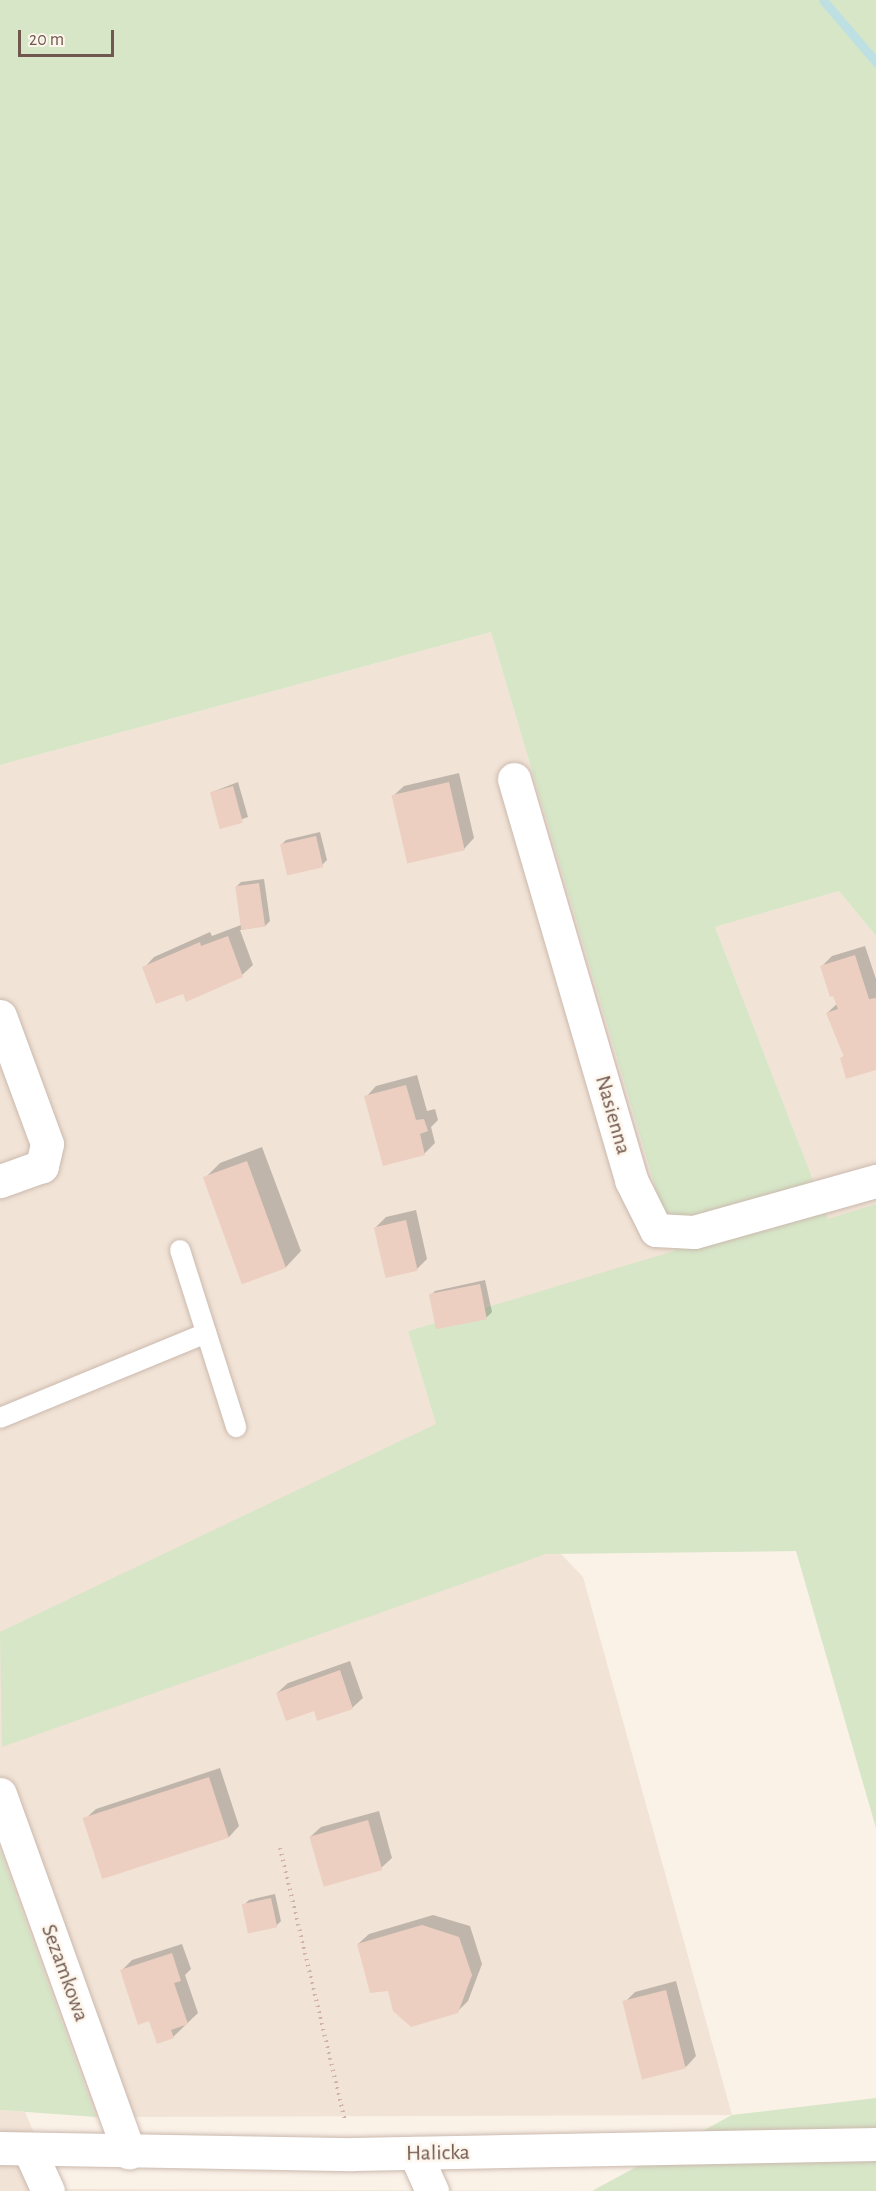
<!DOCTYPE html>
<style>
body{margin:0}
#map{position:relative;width:876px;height:2191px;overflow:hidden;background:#faf1e7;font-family:"Alegreya Sans",sans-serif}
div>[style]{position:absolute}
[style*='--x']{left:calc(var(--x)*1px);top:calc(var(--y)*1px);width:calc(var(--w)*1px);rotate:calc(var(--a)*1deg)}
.residential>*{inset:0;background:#f1e3d6}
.green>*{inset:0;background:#d6e6c7}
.shadow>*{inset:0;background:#0003}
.stream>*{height:9px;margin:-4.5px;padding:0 4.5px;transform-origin:4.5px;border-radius:4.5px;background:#bee0e2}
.building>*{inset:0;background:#edcfc2;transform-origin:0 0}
.path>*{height:4px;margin-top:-2px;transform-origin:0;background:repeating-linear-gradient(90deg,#d2b2a5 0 1.5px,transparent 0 6px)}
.roads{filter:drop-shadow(0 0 2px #cbb9ae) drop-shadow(0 0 2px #cbb9ae)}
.service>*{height:20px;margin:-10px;padding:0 10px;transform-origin:10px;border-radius:10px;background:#fff}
.minor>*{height:33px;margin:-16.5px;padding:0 16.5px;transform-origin:16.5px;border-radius:16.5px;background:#fff}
span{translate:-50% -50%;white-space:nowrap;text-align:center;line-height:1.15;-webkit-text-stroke:5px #fdf6ed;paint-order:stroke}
.street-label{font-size:22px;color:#71584e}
.scale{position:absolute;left:18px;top:30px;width:96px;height:27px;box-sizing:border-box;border:3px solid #71584e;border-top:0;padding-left:8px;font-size:18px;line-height:21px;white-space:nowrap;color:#71584e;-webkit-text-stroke:4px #fdf6ed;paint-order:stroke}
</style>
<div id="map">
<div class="residential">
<div style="clip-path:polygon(491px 632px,674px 1252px,408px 1331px,436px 1424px,583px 1577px,732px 2115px,96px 2117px,0 1850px,0 765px)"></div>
<div style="clip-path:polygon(839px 891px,876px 936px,876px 1204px,828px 1220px,715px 927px)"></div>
<div style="clip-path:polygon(0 2110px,25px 2112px,58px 2189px,592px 2191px,0 2191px)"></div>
</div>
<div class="green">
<div style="clip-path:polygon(0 0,876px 0,876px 936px,839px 891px,715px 927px,828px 1219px,876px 1204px,876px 1828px,796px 1551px,546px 1554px,2px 1747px,0 1632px,436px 1424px,408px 1331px,674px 1251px,491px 632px,0 765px)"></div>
<div style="clip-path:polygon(0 1850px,96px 2117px,0 2110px)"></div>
<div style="clip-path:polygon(876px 2098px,876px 2191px,592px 2191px,732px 2115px)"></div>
</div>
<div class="shadow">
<div style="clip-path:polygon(459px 773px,474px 838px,464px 849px,393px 796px,404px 786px)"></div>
<div style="clip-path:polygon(238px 782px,248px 817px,221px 827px,212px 792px)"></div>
<div style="clip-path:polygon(320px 832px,327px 860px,322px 865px,281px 845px,286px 840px)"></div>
<div style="clip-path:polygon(264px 879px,270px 921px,265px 926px,240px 930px,253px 965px,242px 975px,184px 992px,144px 968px,154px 957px,210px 932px,212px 936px,241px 925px,236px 887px,241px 882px)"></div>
<div style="clip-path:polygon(865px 946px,876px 979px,876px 1068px,842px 1058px,845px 1055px,827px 1013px,838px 1003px,822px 966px,832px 956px)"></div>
<div style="clip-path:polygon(417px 1075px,427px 1111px,435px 1109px,438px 1120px,431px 1127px,435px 1143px,425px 1153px,384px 1164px,366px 1097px,376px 1086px)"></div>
<div style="clip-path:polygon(262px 1147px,301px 1251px,286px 1267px,244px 1283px,205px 1178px,220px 1163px)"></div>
<div style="clip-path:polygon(416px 1210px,427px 1259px,417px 1269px,375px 1228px,386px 1217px)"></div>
<div style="clip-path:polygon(485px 1280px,492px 1312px,487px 1317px,430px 1296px,435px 1291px)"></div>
<div style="clip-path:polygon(350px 1661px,363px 1698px,352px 1708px,315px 1709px,277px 1693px,288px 1683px)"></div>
<div style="clip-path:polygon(220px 1768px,239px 1826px,229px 1837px,85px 1819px,96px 1809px)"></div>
<div style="clip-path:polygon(379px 1811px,392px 1858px,381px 1868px,310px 1837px,321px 1827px)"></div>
<div style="clip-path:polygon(275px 1894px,281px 1921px,276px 1926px,244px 1905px,249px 1900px)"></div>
<div style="clip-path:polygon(433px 1915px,470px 1926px,482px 1964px,468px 2001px,457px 2012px,389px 1989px,358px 1944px,369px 1934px)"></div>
<div style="clip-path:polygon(182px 1944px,191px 1969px,185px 1975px,198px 2013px,173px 2037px,150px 2019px,121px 1971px,132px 1960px)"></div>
<div style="clip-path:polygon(676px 1981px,696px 2056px,686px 2067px,625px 2002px,635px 1992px)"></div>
</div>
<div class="stream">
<div style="--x:823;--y:0;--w:82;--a:49.5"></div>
</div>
<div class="building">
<div style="left:449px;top:782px;width:70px;height:59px;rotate:77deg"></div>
<div style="left:233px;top:786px;width:38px;height:24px;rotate:75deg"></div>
<div style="left:316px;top:836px;width:32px;height:37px;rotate:77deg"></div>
<div style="left:259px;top:883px;width:44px;height:24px;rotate:82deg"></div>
<div style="clip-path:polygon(228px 936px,243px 977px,186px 1002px,183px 994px,156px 1004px,142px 967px,200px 942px,201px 946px)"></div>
<div style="clip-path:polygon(855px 955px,869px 999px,876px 998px,876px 1070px,846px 1079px,840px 1058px,844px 1057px,826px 1013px,838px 1009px,833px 996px,830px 997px,820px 966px)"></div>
<div style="clip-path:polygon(406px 1085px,416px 1120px,424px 1119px,428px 1131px,420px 1134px,425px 1155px,383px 1166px,364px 1096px)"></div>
<div style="left:247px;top:1161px;width:114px;height:47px;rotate:70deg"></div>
<div style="left:406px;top:1220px;width:52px;height:33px;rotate:77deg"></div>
<div style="left:480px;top:1284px;width:36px;height:52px;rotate:79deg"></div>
<div style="clip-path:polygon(340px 1670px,353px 1709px,317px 1721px,314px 1711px,286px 1721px,276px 1693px)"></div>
<div style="left:209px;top:1777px;width:64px;height:133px;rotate:72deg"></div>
<div style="left:368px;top:1820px;width:52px;height:61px;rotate:74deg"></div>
<div style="left:271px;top:1898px;width:30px;height:30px;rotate:78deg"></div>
<div style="clip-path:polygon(422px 1925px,459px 1937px,472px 1975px,458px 2013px,411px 2027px,393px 2011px,388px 1991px,370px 1993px,357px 1944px)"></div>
<div style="clip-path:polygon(172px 1953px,181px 1981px,174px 1983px,188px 2024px,171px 2030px,174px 2038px,157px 2044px,149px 2021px,138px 2025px,120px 1970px)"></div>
<div style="left:666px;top:1990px;width:81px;height:45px;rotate:76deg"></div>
</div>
<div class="path">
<div style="--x:280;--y:1848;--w:281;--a:76.6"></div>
</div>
<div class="roads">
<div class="service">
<div style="--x:180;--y:1250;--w:186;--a:72.4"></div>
<div style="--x:0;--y:1418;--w:223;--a:-22.4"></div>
</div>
<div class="minor">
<div style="--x:514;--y:779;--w:418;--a:73.7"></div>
<div style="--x:631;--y:1180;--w:56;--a:63.4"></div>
<div style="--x:656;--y:1230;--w:38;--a:3"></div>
<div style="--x:694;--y:1232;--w:189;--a:-15.7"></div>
<div style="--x:0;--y:1016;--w:136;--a:69.8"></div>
<div style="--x:47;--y:1144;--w:23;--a:103"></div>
<div style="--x:42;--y:1166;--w:45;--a:160.3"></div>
<div style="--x:0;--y:1794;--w:381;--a:70.2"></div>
<div style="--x:0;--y:2148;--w:353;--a:1"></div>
<div style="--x:353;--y:2154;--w:523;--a:-1.1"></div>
<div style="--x:29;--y:2149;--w:46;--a:65.7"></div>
<div style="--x:415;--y:2153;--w:42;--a:65.9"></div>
</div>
</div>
<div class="street-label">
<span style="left:613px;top:1115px;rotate:74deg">Nasienna</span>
<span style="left:65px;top:1973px;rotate:70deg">Sezamkowa</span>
<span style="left:438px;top:2153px;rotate:-1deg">Halicka</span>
</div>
<div class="scale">20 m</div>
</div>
